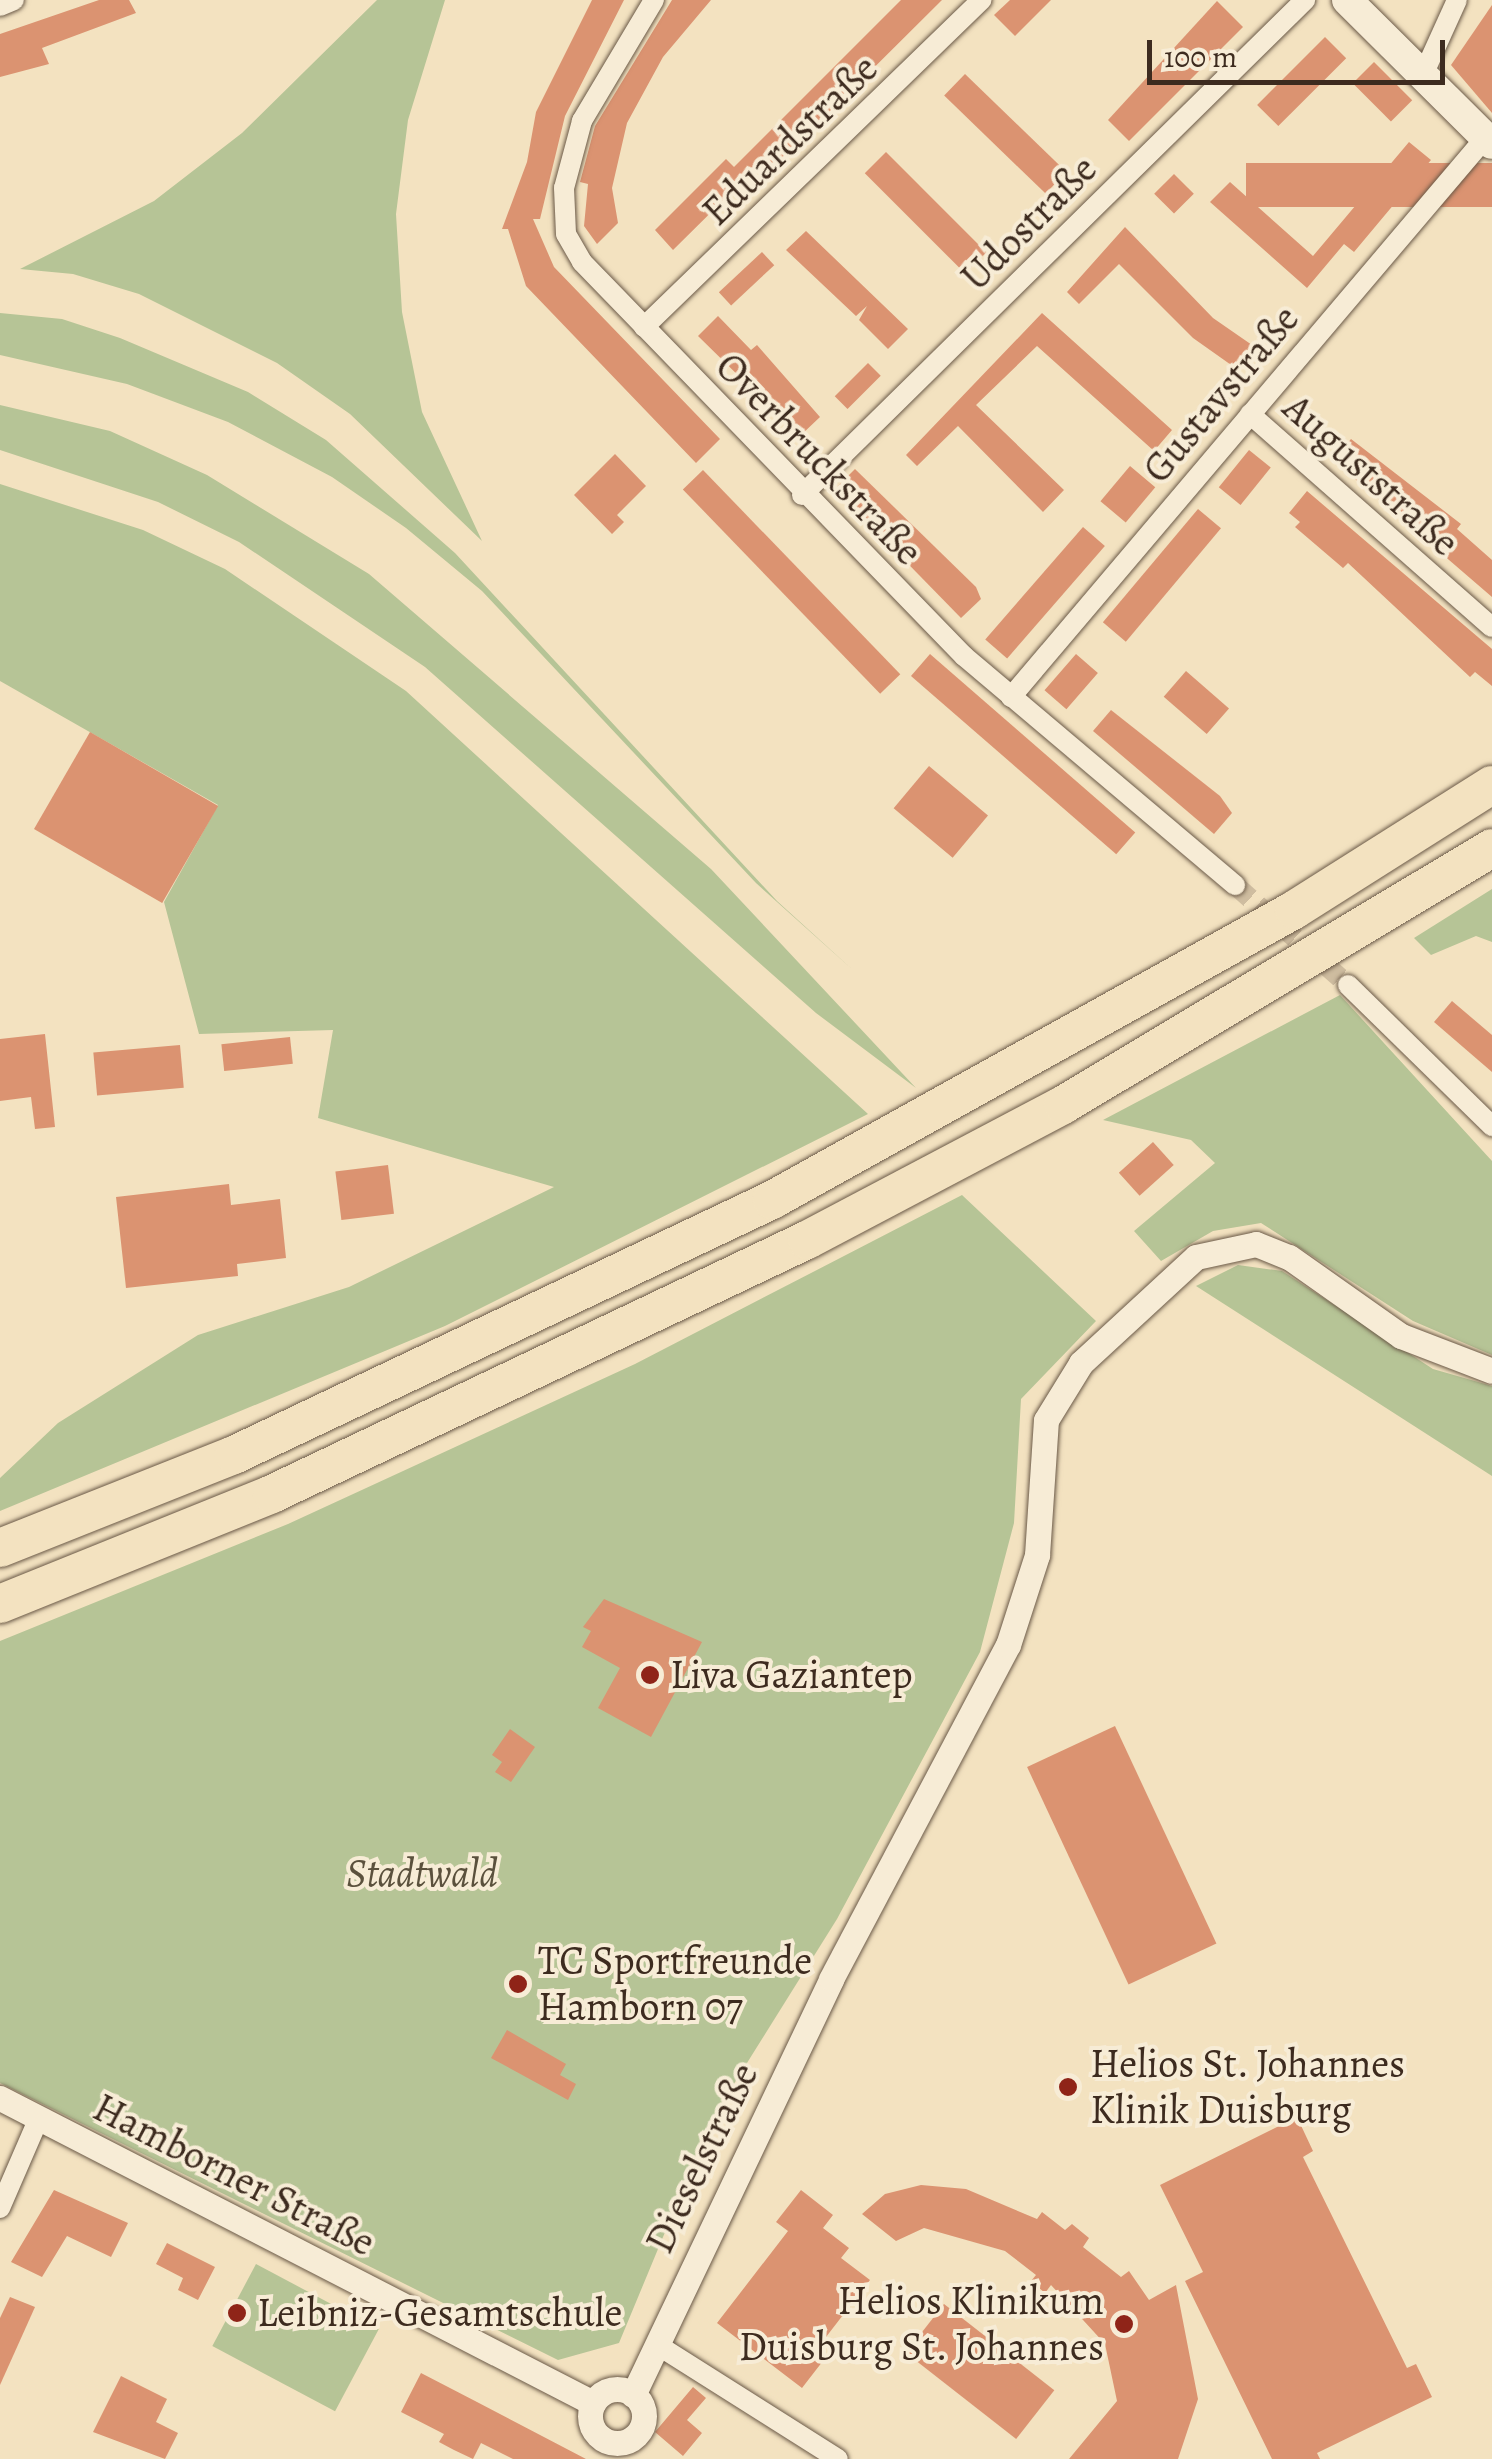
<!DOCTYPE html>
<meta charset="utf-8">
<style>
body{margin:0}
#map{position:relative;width:1492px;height:2459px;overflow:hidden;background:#f3e2c0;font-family:Alegreya,serif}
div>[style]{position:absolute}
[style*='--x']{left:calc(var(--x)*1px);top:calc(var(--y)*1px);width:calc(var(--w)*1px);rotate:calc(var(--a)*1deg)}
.green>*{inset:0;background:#b6c496;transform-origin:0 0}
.building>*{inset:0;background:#db9371;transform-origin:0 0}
.minor-tunnel>*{height:20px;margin-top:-10px;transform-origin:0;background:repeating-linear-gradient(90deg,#cfbda0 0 20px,transparent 0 30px)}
.roads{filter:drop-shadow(0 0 2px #6a5947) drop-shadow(0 0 2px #6a5947)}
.minor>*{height:20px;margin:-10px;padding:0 10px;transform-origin:10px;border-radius:10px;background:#f7ecd6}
.tertiary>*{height:25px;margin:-12.5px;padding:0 12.5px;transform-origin:12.5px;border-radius:12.5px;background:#f7ecd6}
.tertiary>.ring{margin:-12.5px;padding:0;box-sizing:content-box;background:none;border:25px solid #f7ecd6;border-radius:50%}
.secondary>*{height:30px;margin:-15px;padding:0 15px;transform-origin:15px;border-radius:15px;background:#f7ecd6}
.motorway>*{height:38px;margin:-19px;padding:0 19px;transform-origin:19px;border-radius:19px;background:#f3e2c0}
.dots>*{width:28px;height:28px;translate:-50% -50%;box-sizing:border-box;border:5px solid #f7ecd6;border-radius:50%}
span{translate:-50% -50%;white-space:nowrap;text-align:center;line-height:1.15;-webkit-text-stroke:8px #f7ecd6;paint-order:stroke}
.street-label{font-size:40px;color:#3d2b1f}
.poi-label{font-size:40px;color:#3d2b1f}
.left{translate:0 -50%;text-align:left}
.right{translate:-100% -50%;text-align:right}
.park-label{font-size:40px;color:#5b513d;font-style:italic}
.scale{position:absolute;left:1147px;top:40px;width:298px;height:45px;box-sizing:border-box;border:5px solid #3d2b1f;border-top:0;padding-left:12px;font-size:30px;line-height:35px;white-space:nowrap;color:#3d2b1f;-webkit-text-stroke:8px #f7ecd6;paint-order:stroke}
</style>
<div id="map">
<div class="green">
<div style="clip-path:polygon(377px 0,445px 0,408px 120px,396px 214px,402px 312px,422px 412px,482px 541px,350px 414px,277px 363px,139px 294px,73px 274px,20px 269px,154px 201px,242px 133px)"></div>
<div style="clip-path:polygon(0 313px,62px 319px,120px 338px,248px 392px,326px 440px,455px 553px,777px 901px,854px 971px,756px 883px,482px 591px,406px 528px,332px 477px,228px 422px,127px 384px,0 355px)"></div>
<div style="clip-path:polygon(0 405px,110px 431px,207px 475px,369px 574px,711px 869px,916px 1088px,816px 1013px,425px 667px,239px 542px,158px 502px,0 450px)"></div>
<div style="clip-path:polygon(0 484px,143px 530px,225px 569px,406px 691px,868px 1114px,445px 1326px,0 1511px,0 1478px,58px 1423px,198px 1335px,349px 1287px,554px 1187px,318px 1118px,333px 1030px,199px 1034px,164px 902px,218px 805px,0 681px)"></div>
<div style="clip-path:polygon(1492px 889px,1492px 942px,1476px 936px,1431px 955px,1414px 938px)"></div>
<div style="clip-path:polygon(1340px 995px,1492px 1161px,1492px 1355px,1413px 1321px,1261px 1223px,1213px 1231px,1161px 1261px,1134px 1231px,1215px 1163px,1191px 1140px,1103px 1120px)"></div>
<div style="clip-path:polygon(962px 1195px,1096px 1321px,1021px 1399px,1014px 1523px,980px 1652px,837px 1919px,712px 2119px,619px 2343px,558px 2360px,0 2083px,0 1641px,288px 1524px,635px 1364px)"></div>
<div style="clip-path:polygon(1238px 1265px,1282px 1271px,1433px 1369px,1492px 1386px,1492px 1476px,1196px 1286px)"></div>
<div style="left:256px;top:2264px;width:139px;height:93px;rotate:28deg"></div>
</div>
<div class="building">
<div style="clip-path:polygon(99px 0,129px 0,136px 13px,42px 48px,49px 64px,0 77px,0 34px)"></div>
<div style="clip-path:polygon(592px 0,624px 0,565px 116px,540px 219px,533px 219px,554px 267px,720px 439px,696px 463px,526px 286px,508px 229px,502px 229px,527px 162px,536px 112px)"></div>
<div style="clip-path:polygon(672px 0,711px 0,663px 57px,627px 123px,612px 188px,618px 223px,597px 244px,584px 226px,588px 184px,580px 182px,595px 126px)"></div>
<div style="clip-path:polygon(901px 0,942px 0,772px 169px,764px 160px,673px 250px,655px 230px,726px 159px,734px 167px)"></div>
<div style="clip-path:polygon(1010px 0,1051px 0,1015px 36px,994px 15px)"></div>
<div style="clip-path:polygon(1217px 1px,1243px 27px,1129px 141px,1108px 120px)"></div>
<div style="clip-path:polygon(1492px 5px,1492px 113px,1451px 65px)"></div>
<div style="left:1325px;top:37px;width:30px;height:96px;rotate:45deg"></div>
<div style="left:1374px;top:62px;width:54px;height:30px;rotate:45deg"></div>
<div style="left:965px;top:74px;width:141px;height:30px;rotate:44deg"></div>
<div style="clip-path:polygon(1409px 142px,1431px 160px,1354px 252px,1344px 244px,1307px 288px,1210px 202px,1230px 182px,1313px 256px)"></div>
<div style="left:886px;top:152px;width:142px;height:30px;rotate:45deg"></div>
<div style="left:1492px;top:163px;width:44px;height:246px;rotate:90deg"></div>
<div style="left:1174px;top:174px;width:28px;height:28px;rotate:45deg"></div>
<div style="clip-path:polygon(1125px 227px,1213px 318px,1252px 345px,1234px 367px,1193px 338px,1119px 264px,1079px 304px,1067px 292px)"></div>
<div style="clip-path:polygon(806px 231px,908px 329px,888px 349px,859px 320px,867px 306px,856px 316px,786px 250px)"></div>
<div style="left:762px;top:252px;width:18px;height:59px;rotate:47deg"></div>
<div style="clip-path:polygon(1042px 313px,1172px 430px,1154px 451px,1037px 346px,976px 405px,1064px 490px,1043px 512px,958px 426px,917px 466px,906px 455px)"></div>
<div style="clip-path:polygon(718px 316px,751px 350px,757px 345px,820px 417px,800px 436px,698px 336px)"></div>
<div style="left:868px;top:363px;width:18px;height:47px;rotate:45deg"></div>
<div style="clip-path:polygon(1351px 439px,1461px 524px,1457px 529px,1492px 560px,1492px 597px,1333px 460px)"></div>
<div style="left:1249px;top:450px;width:28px;height:48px;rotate:39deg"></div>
<div style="clip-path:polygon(615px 454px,646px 486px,617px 515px,624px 522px,612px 534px,574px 495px)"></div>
<div style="left:1130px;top:466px;width:33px;height:46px;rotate:40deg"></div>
<div style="clip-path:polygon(855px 469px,976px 587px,981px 599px,961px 618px,835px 489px)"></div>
<div style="left:703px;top:470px;width:284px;height:28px;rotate:46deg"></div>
<div style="clip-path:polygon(1307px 491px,1492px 649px,1492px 686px,1475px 672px,1470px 677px,1348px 563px,1343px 568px,1295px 527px,1300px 522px,1289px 513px)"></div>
<div style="left:1198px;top:509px;width:30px;height:148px;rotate:40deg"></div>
<div style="left:1083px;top:527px;width:29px;height:149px;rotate:41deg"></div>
<div style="left:930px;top:654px;width:272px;height:29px;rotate:41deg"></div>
<div style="left:1076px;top:654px;width:29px;height:48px;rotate:41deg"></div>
<div style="left:1186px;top:671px;width:57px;height:34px;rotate:41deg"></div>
<div style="clip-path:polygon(1111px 710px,1220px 796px,1232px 813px,1214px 834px,1093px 731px)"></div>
<div style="left:90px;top:732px;width:148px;height:112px;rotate:30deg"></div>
<div style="left:929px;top:766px;width:77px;height:55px;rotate:40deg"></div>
<div style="clip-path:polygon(1452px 1001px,1492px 1035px,1492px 1072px,1434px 1022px)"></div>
<div style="clip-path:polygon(45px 1034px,55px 1127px,35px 1129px,31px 1097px,0 1101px,0 1039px)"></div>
<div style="left:290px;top:1037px;width:27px;height:69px;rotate:84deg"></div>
<div style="left:180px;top:1045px;width:43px;height:87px;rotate:85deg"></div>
<div style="left:1153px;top:1142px;width:31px;height:46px;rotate:48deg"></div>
<div style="left:388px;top:1165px;width:49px;height:53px;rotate:83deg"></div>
<div style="clip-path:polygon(229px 1184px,231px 1205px,280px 1199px,286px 1258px,237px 1264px,238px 1276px,126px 1288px,116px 1197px)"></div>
<div style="clip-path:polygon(604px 1599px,702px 1642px,651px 1737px,598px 1708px,620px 1668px,582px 1647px,591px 1631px,583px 1627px)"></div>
<div style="left:1115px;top:1726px;width:240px;height:97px;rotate:65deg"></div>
<div style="clip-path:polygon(510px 1729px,535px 1747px,511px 1782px,495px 1772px,502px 1762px,492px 1755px)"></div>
<div style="clip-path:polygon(507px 2030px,566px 2064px,560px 2075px,576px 2084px,568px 2100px,491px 2058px)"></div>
<div style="clip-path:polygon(1297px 2117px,1313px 2151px,1303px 2157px,1407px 2368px,1416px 2364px,1432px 2397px,1317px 2453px,1320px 2459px,1272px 2459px,1185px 2281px,1203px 2272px,1160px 2185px)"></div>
<div style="clip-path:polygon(921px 2185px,966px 2189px,1037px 2219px,1042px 2212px,1065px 2230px,1072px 2224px,1089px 2238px,1083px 2247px,1121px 2277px,1129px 2271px,1149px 2300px,1176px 2285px,1198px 2399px,1178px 2459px,1069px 2459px,1117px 2401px,1105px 2344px,1051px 2285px,1045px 2293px,1031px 2281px,1036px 2275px,1005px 2251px,924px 2228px,896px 2241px,862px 2214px,885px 2194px)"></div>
<div style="clip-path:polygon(54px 2190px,128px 2223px,111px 2257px,67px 2236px,42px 2277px,11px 2262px)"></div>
<div style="clip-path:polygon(801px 2190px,833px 2215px,823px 2228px,849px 2248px,841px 2258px,870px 2280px,816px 2350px,826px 2357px,802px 2388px,717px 2323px,788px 2231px,776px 2222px)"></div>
<div style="clip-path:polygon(167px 2243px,215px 2267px,198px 2300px,178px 2290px,183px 2278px,156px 2264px)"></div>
<div style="clip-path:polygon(10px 2297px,35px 2307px,0 2385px,0 2318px)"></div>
<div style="left:944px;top:2304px;width:140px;height:62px;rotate:38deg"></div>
<div style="clip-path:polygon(421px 2373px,477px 2402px,586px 2459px,513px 2459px,481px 2443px,473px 2459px,454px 2450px,439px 2442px,444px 2434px,401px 2412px)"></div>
<div style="clip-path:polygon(121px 2376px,167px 2399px,156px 2422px,178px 2433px,165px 2459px,93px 2432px)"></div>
<div style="clip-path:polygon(693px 2387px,706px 2398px,687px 2420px,702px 2433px,683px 2456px,655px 2432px)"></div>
</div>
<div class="minor-tunnel">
<div style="--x:1235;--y:885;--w:151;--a:41.5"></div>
</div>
<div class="roads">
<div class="minor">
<div style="--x:654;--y:0;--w:141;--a:120.8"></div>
<div style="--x:582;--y:121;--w:69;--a:105"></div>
<div style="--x:564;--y:188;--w:46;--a:87.5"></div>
<div style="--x:566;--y:234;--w:32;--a:60"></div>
<div style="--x:582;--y:262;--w:549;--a:45.89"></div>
<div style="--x:964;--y:656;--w:355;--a:40.2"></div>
<div style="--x:0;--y:6;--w:15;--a:-23"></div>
<div style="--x:1423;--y:75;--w:82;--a:-65.6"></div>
<div style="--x:644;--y:327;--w:470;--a:-44.1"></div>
<div style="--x:1250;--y:414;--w:322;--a:41.4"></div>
<div style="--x:802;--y:495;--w:706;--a:-44.54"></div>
<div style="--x:1011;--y:697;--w:733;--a:-49.7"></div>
<div style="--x:1348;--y:985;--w:202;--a:44.4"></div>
<div style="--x:0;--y:2208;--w:98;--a:-66.6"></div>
<div style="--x:656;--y:2344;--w:215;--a:32.3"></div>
</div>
<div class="tertiary">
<div style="--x:0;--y:2098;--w:667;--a:27.22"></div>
<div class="ring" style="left:590px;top:2389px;width:29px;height:29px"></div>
<div style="--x:633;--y:2395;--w:461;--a:-64.5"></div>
<div style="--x:831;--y:1979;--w:378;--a:-62.1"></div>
<div style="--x:1008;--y:1645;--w:95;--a:-72.1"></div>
<div style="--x:1037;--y:1555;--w:135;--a:-86.2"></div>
<div style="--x:1046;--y:1420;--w:67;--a:-58.4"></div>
<div style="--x:1081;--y:1363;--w:156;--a:-42.7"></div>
<div style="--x:1196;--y:1257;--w:61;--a:-12.2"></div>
<div style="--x:1256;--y:1244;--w:35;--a:22"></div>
<div style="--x:1289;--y:1257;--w:137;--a:35.2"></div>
<div style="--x:1401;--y:1336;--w:97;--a:21"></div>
</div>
<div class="secondary">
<div style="--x:1347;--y:0;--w:204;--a:44.8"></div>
</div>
<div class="motorway">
<div style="--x:0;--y:1548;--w:252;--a:-21.7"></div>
<div style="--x:234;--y:1455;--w:595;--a:-25.36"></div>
<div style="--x:772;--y:1200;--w:597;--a:-29.05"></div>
<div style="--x:1294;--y:910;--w:234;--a:-32.3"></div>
<div style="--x:0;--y:1604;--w:293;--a:-22"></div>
<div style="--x:272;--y:1494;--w:592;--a:-25.4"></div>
<div style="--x:807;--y:1240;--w:289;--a:-27.8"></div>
<div style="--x:1063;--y:1105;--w:500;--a:-30.92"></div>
</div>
</div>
<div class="dots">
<div style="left:650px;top:1675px;background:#8f2418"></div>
<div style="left:518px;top:1984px;background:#8f2418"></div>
<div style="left:1068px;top:2087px;background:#8f2418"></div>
<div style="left:237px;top:2313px;background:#8f2418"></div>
<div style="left:1124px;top:2324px;background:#8f2418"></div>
</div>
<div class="street-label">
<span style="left:790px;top:140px;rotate:-44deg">Eduardstraße</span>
<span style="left:1029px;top:223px;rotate:-45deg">Udostraße</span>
<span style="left:1221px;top:394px;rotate:-50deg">Gustavstraße</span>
<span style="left:819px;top:459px;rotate:46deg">Overbruckstraße</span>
<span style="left:1371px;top:475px;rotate:42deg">Auguststraße</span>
<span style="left:702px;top:2158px;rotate:-64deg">Dieselstraße</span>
<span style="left:234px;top:2175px;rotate:27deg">Hamborner Straße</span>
</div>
<div class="poi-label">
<span class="left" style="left:670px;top:1675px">Liva Gaziantep</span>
<span class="left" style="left:538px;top:1984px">TC Sportfreunde<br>Hamborn 07</span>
<span class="left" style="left:1090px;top:2087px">Helios St. Johannes<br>Klinik Duisburg</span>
<span class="right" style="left:1104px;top:2324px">Helios Klinikum<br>Duisburg St. Johannes</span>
<span class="left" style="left:257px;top:2313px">Leibniz-Gesamtschule</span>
</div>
<div class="park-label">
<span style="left:422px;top:1874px">Stadtwald</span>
</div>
<div class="scale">100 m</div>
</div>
